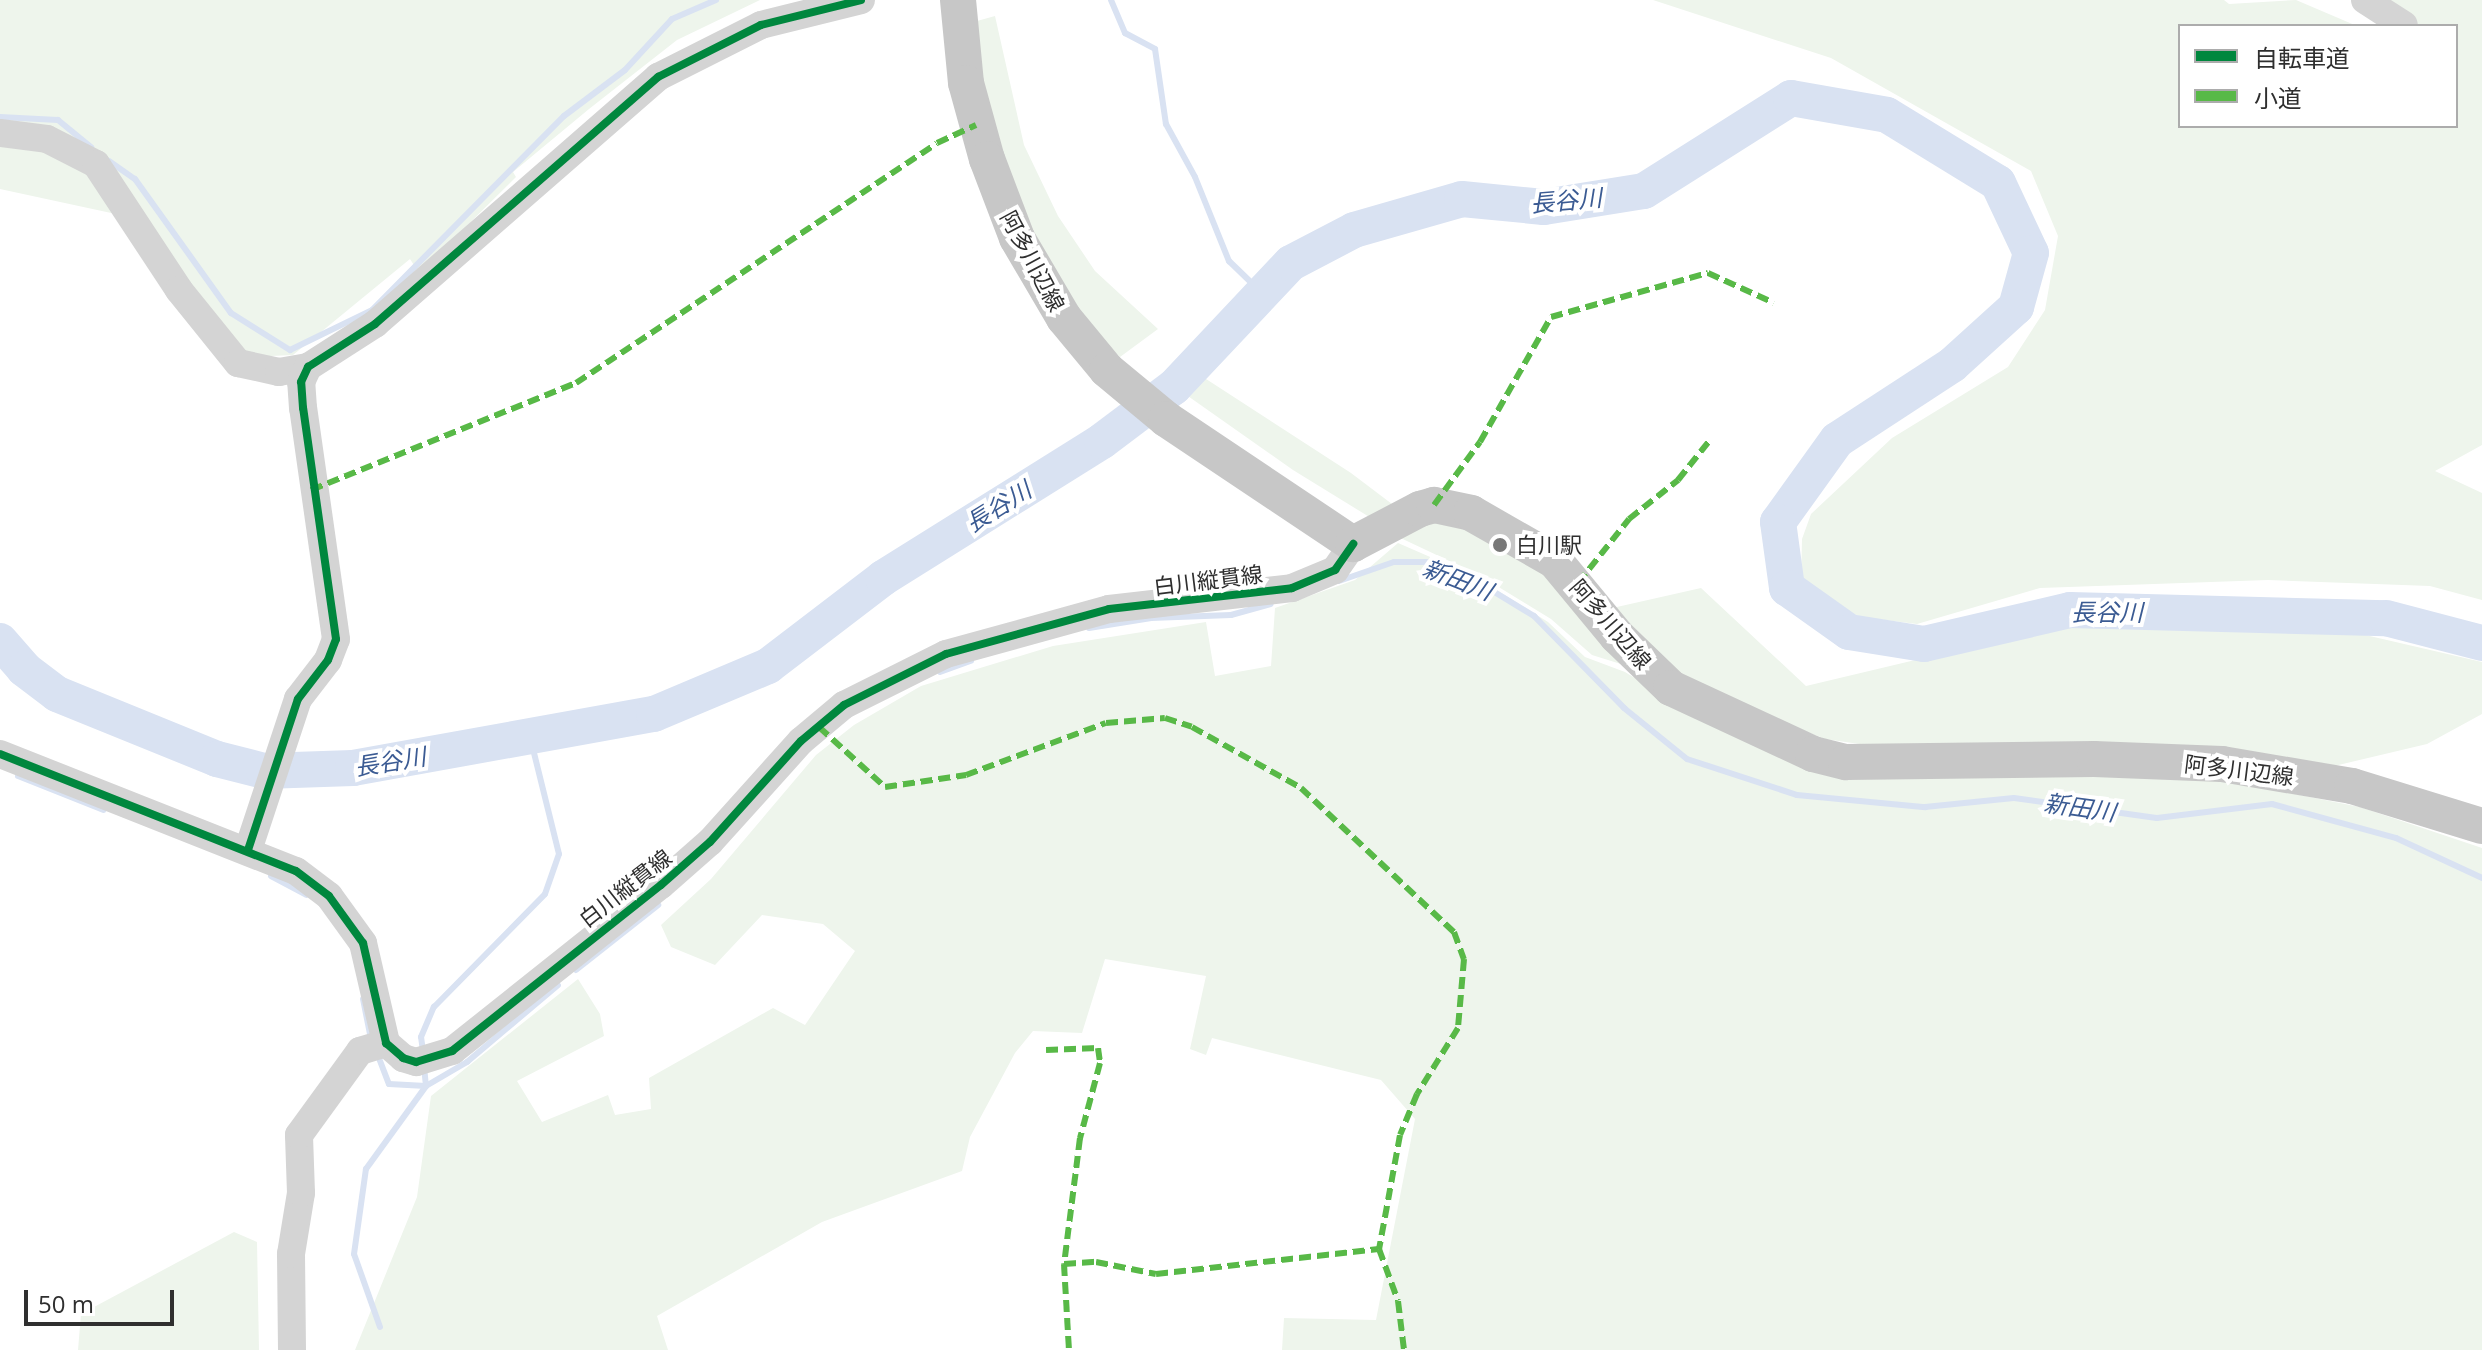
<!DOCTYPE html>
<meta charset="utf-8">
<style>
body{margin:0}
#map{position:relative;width:2482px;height:1350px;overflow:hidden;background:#fff;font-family:"Open Sans","Noto Sans JP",sans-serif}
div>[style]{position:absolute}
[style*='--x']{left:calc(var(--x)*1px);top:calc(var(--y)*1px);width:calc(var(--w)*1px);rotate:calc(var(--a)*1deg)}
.green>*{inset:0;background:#eef5ec}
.stream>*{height:6px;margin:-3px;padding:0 3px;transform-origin:3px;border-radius:3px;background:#d9e2f2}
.river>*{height:36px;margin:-18px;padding:0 18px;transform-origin:18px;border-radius:18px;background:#d9e2f2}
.minor>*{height:28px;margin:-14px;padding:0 14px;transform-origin:14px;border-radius:14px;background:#d4d4d4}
.major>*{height:36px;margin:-18px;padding:0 18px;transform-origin:18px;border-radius:18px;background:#c7c7c7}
.quiet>*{height:6px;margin-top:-3px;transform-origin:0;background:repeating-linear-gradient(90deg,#58b947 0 12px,transparent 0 18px)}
.cycleway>*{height:8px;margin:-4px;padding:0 4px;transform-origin:4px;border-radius:4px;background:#00873e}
.dots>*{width:22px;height:22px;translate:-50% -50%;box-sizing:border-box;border:4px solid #fff;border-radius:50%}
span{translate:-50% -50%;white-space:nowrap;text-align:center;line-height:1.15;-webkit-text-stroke:8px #fff;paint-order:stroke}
.street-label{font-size:22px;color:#2f2f2f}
.poi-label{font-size:22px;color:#2f2f2f}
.left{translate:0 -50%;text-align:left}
.water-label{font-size:24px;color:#3b5b93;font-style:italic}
.legend{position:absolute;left:2178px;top:24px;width:280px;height:104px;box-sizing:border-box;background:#fff;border:2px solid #acacac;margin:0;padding:10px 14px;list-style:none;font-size:24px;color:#2f2f2f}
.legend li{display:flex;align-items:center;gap:16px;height:40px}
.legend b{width:40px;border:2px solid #acacac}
.scale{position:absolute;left:24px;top:1290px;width:150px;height:36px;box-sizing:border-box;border:4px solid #2f2f2f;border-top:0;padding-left:10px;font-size:24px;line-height:28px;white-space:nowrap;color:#2f2f2f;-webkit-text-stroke:6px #fff;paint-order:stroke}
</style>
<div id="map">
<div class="green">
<div style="clip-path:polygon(0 0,760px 0,677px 40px,589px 109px,513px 172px,516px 177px,419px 273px,410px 259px,293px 355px,249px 357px,125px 216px,0 189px)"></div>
<div style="clip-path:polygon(1653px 0,2224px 0,2229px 4px,2296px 0,2357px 26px,2180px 26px,2180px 126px,2456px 126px,2456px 26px,2417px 26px,2384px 0,2482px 0,2482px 445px,2435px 471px,2482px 493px,2482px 600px,2430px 586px,2268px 580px,2040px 588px,1917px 624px,1861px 617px,1825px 602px,1801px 583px,1802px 539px,1811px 514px,1892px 438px,2008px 367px,2045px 310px,2058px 236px,2031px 171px,1831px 58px)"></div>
<div style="clip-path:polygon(995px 16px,1024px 145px,1058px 216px,1095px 271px,1158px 329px,1120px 357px,1094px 332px,1037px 246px,1010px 181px,983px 91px,977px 21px)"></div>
<div style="clip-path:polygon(1203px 377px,1351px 473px,1392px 504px,1371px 518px,1293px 470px,1185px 394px)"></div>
<div style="clip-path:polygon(1424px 518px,1455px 520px,1537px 561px,1624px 665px,1592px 655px,1551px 619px,1479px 575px,1390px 533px)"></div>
<div style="clip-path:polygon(1398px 543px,1474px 576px,1548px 622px,1585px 657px,1625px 672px,1710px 724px,1824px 775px,1866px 779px,2188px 773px,2360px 807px,2482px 848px,2482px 1350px,1282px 1350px,1284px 1318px,1376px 1320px,1415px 1119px,1381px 1080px,1212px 1038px,1206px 1055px,1190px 1049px,1206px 976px,1105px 959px,1082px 1033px,1033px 1031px,1015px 1053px,970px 1137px,962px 1171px,822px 1222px,657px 1316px,668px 1350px,355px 1350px,417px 1197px,431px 1096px,578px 979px,600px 1014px,604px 1036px,517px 1081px,542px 1122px,608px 1095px,615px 1115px,651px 1109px,649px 1078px,773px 1008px,805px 1025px,855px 951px,823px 924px,762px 915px,715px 965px,671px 947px,661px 925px,711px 879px,816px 755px,854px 725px,921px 686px,1053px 646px,1206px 622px,1215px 676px,1271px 666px,1275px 608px,1355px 580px)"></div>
<div style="clip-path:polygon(1701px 588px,1806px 686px,2058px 626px,2348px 631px,2482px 662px,2482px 714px,2427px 744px,2330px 767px,1880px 747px,1825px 739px,1733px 703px,1659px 663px,1608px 609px)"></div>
<div style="clip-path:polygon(234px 1232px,257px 1242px,259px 1350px,78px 1350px,81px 1314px)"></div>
</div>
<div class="stream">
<div style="--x:1111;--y:0;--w:36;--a:67"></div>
<div style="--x:1125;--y:33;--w:34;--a:28"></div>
<div style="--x:1155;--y:49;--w:76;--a:81.7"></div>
<div style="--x:1166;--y:124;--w:60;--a:61.3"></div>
<div style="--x:1195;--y:177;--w:91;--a:68"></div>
<div style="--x:1229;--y:261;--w:46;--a:44.1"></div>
<div style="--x:0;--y:117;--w:58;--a:3"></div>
<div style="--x:58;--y:120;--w:43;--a:39.3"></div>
<div style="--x:109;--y:161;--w:32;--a:35"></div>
<div style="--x:135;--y:179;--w:165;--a:54.4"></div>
<div style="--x:231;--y:313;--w:70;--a:32.1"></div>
<div style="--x:290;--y:350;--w:91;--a:-26"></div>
<div style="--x:372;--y:310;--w:273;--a:-45.3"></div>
<div style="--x:564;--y:116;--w:76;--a:-37"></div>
<div style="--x:625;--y:70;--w:69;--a:-47.3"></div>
<div style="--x:672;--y:19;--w:48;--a:-23.4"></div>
<div style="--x:1339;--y:581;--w:58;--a:-19.1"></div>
<div style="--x:1394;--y:562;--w:32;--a:0"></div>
<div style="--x:1426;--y:562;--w:56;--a:21"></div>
<div style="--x:1478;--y:582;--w:66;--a:31.3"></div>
<div style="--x:1534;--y:616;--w:129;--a:45.6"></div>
<div style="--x:1624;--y:708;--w:81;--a:39"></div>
<div style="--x:1687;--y:759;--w:116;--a:18.1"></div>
<div style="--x:1797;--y:795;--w:129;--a:5.4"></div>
<div style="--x:1925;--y:807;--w:89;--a:-5.8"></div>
<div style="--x:2014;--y:798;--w:144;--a:8"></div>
<div style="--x:2157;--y:818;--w:116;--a:-6.9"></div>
<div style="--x:2272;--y:804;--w:129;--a:15.3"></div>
<div style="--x:2396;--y:838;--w:95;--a:24.9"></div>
<div style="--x:1089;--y:628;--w:63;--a:-9.2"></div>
<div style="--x:1151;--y:618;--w:80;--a:-2.1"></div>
<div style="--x:1231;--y:615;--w:41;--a:-15.4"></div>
<div style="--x:940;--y:672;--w:33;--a:-20"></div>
<div style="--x:18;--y:776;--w:92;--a:21.6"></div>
<div style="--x:271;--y:876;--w:40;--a:28"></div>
<div style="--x:576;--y:970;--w:105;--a:-38.4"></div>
<div style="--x:363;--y:999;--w:41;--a:78.7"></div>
<div style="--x:423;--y:1051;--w:14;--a:-98"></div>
<div style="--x:421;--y:1037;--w:33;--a:-67"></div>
<div style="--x:434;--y:1007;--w:158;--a:-45.5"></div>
<div style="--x:545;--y:894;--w:42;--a:-70.7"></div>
<div style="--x:559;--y:854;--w:121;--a:-103.9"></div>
<div style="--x:377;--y:1053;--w:33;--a:69"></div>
<div style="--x:389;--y:1084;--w:37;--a:3"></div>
<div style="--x:426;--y:1086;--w:48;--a:-30.3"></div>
<div style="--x:467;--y:1062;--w:119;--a:-40.2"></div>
<div style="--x:380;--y:1327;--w:77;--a:-109.6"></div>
<div style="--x:354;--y:1254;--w:86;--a:-82"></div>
<div style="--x:366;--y:1169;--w:102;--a:-54.1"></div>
<div style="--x:426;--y:1086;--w:20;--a:-96"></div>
</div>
<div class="river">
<div style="--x:0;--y:641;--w:37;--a:49"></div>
<div style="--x:24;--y:669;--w:41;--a:37.1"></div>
<div style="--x:57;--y:694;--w:173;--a:22.1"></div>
<div style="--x:217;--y:759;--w:49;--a:14.3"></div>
<div style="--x:264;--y:771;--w:89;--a:-1.9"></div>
<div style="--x:353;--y:768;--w:306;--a:-10.2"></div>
<div style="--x:654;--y:714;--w:124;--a:-22.8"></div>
<div style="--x:768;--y:666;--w:145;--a:-37.4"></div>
<div style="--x:883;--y:578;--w:258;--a:-32"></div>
<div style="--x:1102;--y:441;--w:90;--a:-36.9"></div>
<div style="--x:1174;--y:387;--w:170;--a:-46.7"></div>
<div style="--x:1291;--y:263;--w:71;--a:-27.6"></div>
<div style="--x:1354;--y:230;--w:112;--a:-16"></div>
<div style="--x:1462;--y:199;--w:82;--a:5.6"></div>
<div style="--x:1544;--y:207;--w:101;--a:-9.1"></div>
<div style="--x:1644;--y:191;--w:174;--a:-32.3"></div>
<div style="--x:1791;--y:98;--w:97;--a:10"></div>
<div style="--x:1887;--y:115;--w:130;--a:31.5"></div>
<div style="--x:1998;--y:183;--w:77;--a:64.8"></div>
<div style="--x:2031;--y:253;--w:56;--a:105.5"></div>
<div style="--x:2016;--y:307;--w:86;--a:137.8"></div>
<div style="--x:1952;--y:365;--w:137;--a:146.9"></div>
<div style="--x:1837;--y:440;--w:101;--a:125.7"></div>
<div style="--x:1778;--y:522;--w:67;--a:82.2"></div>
<div style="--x:1787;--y:588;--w:76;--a:35.4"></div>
<div style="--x:1849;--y:632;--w:76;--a:9.1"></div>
<div style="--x:1924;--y:644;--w:150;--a:-13.1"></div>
<div style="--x:2070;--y:610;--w:316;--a:1.5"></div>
<div style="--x:2386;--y:618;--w:99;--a:14.6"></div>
</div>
<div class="minor">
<div style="--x:2365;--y:0;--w:46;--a:32.7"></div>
<div style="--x:0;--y:133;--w:47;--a:7.3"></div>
<div style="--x:47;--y:139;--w:55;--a:27"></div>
<div style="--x:96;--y:164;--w:151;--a:56.6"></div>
<div style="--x:179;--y:290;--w:94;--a:51.1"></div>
<div style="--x:238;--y:363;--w:42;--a:12.4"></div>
<div style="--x:279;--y:372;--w:29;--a:-10"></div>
<div style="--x:0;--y:754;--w:318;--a:21.6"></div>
<div style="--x:296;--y:871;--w:41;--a:37.1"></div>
<div style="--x:329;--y:896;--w:58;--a:54.1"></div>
<div style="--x:363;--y:943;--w:103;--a:77"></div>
<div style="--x:386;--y:1043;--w:23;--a:41"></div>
<div style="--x:403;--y:1058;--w:14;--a:17"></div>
<div style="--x:416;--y:1062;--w:38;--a:-17"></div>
<div style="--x:452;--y:1051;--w:267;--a:-38.5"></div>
<div style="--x:661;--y:885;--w:65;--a:-41.3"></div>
<div style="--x:710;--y:842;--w:136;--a:-48"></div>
<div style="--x:801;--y:741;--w:56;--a:-39.9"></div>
<div style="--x:844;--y:705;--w:114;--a:-26.6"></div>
<div style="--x:946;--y:654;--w:169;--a:-15.4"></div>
<div style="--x:1109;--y:609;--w:184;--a:-6.5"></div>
<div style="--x:1292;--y:588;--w:47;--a:-22.7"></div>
<div style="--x:1335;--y:570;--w:32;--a:-55"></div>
<div style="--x:248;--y:850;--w:159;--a:-71.7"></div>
<div style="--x:298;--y:699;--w:49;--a:-52.4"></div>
<div style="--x:328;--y:660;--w:22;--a:-69"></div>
<div style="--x:336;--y:639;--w:233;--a:-98.1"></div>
<div style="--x:303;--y:408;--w:26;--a:-94"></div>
<div style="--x:301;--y:382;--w:17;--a:-65"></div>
<div style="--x:308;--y:367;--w:80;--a:-32.7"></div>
<div style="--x:375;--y:324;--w:376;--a:-41.1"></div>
<div style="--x:658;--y:77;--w:115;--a:-26.8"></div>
<div style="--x:761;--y:25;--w:103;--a:-14"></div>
<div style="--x:292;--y:1350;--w:96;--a:-90.6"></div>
<div style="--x:291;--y:1254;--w:62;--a:-80.7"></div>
<div style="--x:301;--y:1193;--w:58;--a:-92"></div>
<div style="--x:299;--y:1135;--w:104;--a:-54"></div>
<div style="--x:360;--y:1051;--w:27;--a:-17"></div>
</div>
<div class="major">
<div style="--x:958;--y:0;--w:83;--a:84.5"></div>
<div style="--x:966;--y:83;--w:79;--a:74.6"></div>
<div style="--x:987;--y:159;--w:85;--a:69.2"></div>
<div style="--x:1017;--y:238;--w:93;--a:59.6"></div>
<div style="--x:1064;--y:318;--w:67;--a:50.4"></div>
<div style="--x:1107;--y:370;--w:77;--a:39.7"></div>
<div style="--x:1166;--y:419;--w:225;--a:33.8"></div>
<div style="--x:1353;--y:544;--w:76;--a:-27.6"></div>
<div style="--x:1420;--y:509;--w:15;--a:-16"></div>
<div style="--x:1434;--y:505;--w:38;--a:12"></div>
<div style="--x:1471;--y:513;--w:97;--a:29.7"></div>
<div style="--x:1555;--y:561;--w:97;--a:50.4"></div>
<div style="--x:1617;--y:636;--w:75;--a:43.9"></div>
<div style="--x:1671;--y:688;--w:157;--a:24.9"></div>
<div style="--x:1813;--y:754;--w:34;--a:14"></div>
<div style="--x:1846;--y:762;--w:248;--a:-0.7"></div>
<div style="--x:2094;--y:759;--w:128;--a:2.2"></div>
<div style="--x:2222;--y:764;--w:132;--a:9.6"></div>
<div style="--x:2352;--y:786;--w:136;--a:17.1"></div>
</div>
<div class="quiet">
<div style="--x:311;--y:490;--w:286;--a:-22"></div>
<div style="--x:576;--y:383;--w:433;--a:-33.6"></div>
<div style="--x:937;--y:143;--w:43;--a:-24.8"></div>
<div style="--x:1434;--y:505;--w:78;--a:-53.9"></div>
<div style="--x:1480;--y:442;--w:144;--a:-60.4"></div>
<div style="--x:1551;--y:317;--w:163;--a:-15.7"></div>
<div style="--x:1708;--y:273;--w:72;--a:24.4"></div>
<div style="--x:1578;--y:583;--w:82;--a:-51.4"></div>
<div style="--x:1629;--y:519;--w:63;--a:-38.5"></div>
<div style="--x:1678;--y:480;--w:51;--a:-51.3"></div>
<div style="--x:819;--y:727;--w:89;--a:42.3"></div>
<div style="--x:885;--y:787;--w:82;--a:-8.4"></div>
<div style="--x:966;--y:775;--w:149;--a:-20.4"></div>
<div style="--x:1106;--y:723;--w:59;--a:-4.8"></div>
<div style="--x:1165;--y:718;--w:28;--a:18"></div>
<div style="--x:1192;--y:727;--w:125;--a:29.2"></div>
<div style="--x:1301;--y:788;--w:210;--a:43.3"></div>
<div style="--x:1454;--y:932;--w:29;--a:70"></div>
<div style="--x:1464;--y:959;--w:69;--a:95"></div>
<div style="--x:1458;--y:1028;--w:78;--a:121.8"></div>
<div style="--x:1417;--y:1094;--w:44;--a:112.5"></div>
<div style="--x:1400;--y:1135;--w:116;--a:100.4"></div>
<div style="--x:1379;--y:1249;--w:55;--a:69.9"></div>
<div style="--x:1398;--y:1301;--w:49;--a:83"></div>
<div style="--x:1046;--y:1050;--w:52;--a:-2.2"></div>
<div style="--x:1098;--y:1048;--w:15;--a:82"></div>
<div style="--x:1100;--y:1063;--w:78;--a:104.9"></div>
<div style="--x:1080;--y:1138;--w:127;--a:97.2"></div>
<div style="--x:1064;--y:1264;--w:86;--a:86.7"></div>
<div style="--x:1064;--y:1264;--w:32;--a:-4"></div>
<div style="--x:1096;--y:1262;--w:61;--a:11.3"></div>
<div style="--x:1156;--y:1274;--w:224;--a:-6.4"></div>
</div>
<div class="cycleway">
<div style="--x:0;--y:754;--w:318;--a:21.6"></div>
<div style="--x:296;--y:871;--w:41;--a:37.1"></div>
<div style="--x:329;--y:896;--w:58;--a:54.1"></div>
<div style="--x:363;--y:943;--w:103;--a:77"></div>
<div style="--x:386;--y:1043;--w:23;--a:41"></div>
<div style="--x:403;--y:1058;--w:14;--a:17"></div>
<div style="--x:416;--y:1062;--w:38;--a:-17"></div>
<div style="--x:452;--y:1051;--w:267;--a:-38.5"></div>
<div style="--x:661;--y:885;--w:65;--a:-41.3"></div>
<div style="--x:710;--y:842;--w:136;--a:-48"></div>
<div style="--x:801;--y:741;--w:56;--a:-39.9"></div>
<div style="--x:844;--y:705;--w:114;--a:-26.6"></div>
<div style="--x:946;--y:654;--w:169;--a:-15.4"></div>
<div style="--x:1109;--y:609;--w:184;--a:-6.5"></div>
<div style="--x:1292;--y:588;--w:47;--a:-22.7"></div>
<div style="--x:1335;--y:570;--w:32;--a:-55"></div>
<div style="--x:248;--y:850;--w:159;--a:-71.7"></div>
<div style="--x:298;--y:699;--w:49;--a:-52.4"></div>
<div style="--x:328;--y:660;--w:22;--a:-69"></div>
<div style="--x:336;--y:639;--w:233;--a:-98.1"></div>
<div style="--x:303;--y:408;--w:26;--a:-94"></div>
<div style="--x:301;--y:382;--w:17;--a:-65"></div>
<div style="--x:308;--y:367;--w:80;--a:-32.7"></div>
<div style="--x:375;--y:324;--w:376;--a:-41.1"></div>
<div style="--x:658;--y:77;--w:115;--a:-26.8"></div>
<div style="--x:761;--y:25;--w:103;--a:-14"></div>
</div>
<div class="dots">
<div style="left:1500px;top:545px;background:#787878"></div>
</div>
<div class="street-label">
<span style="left:1033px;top:261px;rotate:62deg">阿多川辺線</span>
<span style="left:1208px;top:580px;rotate:-7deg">白川縦貫線</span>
<span style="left:1611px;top:624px;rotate:49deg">阿多川辺線</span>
<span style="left:2239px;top:770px;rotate:7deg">阿多川辺線</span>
<span style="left:625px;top:888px;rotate:-38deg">白川縦貫線</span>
</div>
<div class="poi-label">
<span class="left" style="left:1516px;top:545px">白川駅</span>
</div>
<div class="water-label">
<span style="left:1566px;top:200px;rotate:-5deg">長谷川</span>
<span style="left:998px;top:506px;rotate:-32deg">長谷川</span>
<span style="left:1458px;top:579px;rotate:21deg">新田川</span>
<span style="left:2107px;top:612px">長谷川</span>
<span style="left:390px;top:761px;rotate:-9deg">長谷川</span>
<span style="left:2080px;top:807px;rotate:8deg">新田川</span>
</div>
<ul class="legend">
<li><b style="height:10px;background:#00873e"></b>自転車道</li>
<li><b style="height:10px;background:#58b947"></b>小道</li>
</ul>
<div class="scale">50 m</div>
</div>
